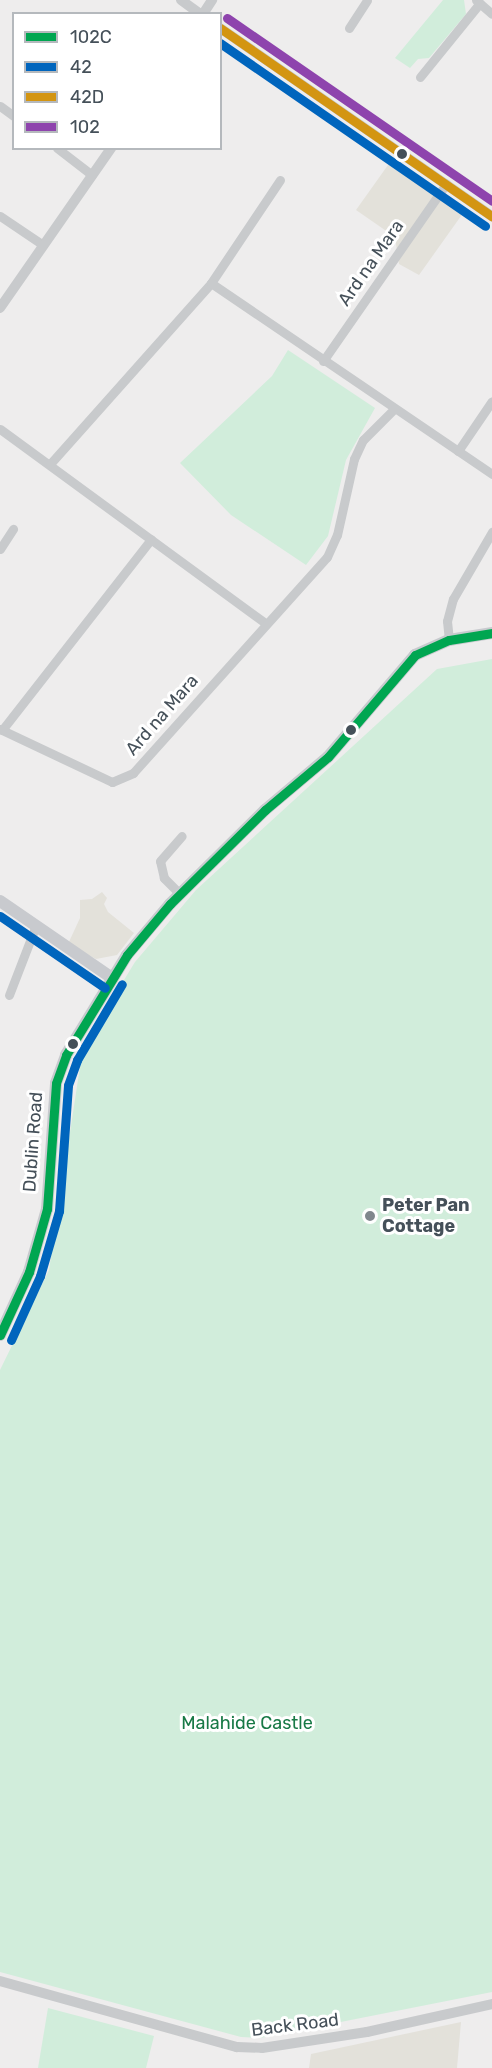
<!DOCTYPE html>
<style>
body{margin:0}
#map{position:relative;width:492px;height:2068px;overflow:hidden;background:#eeeded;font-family:Rubik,sans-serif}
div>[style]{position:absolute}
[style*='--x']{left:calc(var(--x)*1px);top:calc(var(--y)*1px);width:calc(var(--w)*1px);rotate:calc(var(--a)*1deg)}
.commercial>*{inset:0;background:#e3e1da}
.green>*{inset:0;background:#d1eddb}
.minor>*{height:9px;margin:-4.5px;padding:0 4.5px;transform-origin:4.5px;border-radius:4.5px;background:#c8cacc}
.tertiary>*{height:10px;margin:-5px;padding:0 5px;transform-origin:5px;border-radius:5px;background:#c8cacc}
.secondary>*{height:12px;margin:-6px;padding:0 6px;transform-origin:6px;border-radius:6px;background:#c8cace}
.bus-1>*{height:9px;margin:-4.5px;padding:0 4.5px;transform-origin:4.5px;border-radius:4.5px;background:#00a651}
.bus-2>*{height:9px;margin:-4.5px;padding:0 4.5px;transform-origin:4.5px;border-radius:4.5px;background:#0065bd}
.bus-3>*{height:9px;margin:-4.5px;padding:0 4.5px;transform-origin:4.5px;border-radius:4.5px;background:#d39512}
.bus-4>*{height:9px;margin:-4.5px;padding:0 4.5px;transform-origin:4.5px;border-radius:4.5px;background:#8e44ad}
.dots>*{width:16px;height:16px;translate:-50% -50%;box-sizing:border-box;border:3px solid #fff;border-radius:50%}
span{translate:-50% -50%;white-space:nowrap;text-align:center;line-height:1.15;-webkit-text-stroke:6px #fff;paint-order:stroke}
.street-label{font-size:18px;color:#455059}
.poi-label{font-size:18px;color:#455059;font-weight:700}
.left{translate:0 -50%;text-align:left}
.park-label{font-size:18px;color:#187946}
.legend{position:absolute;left:12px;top:12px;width:210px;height:138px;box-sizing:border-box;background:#fff;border:2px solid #b5b9bd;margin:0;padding:8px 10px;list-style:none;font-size:18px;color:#455059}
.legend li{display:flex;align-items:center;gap:12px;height:30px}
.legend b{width:30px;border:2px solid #b5b9bd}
</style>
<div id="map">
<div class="commercial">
<div style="clip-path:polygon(393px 158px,466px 209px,419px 275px,399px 264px,395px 237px,356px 210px)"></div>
<div style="clip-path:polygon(102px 892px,107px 898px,104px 904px,108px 912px,134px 933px,117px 955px,96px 959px,68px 944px,80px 918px,80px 900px,92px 899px)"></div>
<div style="clip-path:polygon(461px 2022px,457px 2068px,309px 2068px,311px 2054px)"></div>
</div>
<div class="green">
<div style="clip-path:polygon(443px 0,464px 0,466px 14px,429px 58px,418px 59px,410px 68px,395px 58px)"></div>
<div style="clip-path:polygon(288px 350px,375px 408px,346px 460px,328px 536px,306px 565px,231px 515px,180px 463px,272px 376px)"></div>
<div style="clip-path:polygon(492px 659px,492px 1992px,260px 2038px,241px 2037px,0 1972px,0 1370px,49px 1270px,83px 1047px,135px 962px,196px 890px,437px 669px)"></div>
<div style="clip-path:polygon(48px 2008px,154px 2036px,146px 2068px,38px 2068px)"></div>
</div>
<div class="minor">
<div style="--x:476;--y:0;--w:21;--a:41"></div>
<div style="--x:349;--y:28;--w:33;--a:-57"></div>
<div style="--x:420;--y:77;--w:95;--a:-51"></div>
<div style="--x:0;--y:106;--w:17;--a:36"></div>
<div style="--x:57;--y:148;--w:44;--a:37.6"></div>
<div style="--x:0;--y:216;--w:52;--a:34"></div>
<div style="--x:211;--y:283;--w:124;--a:-56.2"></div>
<div style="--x:323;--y:361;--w:216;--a:-55.2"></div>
<div style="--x:0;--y:429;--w:328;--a:36.2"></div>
<div style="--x:458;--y:451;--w:60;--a:-55.8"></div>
<div style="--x:50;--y:464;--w:242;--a:-48.3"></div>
<div style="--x:211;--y:283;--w:340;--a:34.2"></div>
<div style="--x:0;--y:549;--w:24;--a:-57"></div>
<div style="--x:449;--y:640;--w:19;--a:-96"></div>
<div style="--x:447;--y:621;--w:23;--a:-75"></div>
<div style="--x:453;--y:599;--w:78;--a:-59.8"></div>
<div style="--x:0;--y:729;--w:124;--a:25.3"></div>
<div style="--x:112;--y:782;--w:23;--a:-23"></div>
<div style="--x:133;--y:773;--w:290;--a:-48.1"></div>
<div style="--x:327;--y:557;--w:24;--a:-66"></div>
<div style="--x:337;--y:535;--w:78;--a:-77.4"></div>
<div style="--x:354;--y:459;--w:21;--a:-65"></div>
<div style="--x:363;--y:440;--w:44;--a:-45"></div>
<div style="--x:2;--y:730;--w:242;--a:-52"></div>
<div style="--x:180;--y:894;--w:23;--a:-135"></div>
<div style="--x:164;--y:878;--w:17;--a:-103"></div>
<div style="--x:160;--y:861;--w:33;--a:-49"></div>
<div style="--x:9;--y:995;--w:75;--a:-68.9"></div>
</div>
<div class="tertiary">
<div style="--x:181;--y:0;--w:24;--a:36"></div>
<div style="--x:203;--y:14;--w:17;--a:-57"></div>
<div style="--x:220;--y:28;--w:331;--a:34.7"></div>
<div style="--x:0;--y:308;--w:195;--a:-55.2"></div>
<div style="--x:0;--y:1981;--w:246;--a:15.6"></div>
<div style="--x:237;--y:2047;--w:25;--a:2"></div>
<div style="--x:262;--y:2048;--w:106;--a:-8.7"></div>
<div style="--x:367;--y:2032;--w:128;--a:-12.6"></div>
</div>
<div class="secondary">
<div style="--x:0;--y:901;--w:136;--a:34.5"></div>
<div style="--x:0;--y:1335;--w:69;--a:-65.3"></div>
<div style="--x:29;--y:1272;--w:66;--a:-74.1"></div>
<div style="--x:47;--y:1209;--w:126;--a:-85.9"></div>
<div style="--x:56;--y:1083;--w:30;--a:-70"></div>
<div style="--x:66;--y:1055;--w:117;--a:-58.6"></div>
<div style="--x:127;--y:955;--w:67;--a:-49.9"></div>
<div style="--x:170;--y:904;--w:134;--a:-44.7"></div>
<div style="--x:265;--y:810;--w:82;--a:-40.1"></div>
<div style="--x:328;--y:757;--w:134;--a:-49.5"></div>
<div style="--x:415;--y:655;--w:37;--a:-24"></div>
<div style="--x:449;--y:640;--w:44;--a:-9.2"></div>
</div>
<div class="bus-1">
<div style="--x:0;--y:1335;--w:69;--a:-65.3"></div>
<div style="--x:29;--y:1272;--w:66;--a:-74.1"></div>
<div style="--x:47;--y:1209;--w:126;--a:-85.9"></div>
<div style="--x:56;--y:1083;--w:30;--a:-70"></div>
<div style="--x:66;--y:1055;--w:117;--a:-58.6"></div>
<div style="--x:127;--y:955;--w:67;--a:-49.9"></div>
<div style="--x:170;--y:904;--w:134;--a:-44.7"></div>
<div style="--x:265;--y:810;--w:82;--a:-40.1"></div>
<div style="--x:328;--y:757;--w:134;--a:-49.5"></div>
<div style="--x:415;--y:655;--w:37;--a:-24"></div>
<div style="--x:449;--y:640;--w:44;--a:-9.2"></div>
</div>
<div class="bus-2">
<div style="--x:220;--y:43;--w:322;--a:34.6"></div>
<div style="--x:0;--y:916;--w:127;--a:34.4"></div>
<div style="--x:11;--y:1340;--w:70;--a:-65.6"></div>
<div style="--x:40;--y:1276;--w:68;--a:-73.7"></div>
<div style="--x:59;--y:1211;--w:126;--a:-85.9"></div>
<div style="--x:68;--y:1085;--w:27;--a:-70"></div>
<div style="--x:77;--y:1060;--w:88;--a:-59.4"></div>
</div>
<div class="bus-3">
<div style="--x:220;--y:28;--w:331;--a:34.7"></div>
</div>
<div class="bus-4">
<div style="--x:227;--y:18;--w:322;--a:34.6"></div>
</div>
<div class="dots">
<div style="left:402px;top:154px;background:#455059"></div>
<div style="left:351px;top:730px;background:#455059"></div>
<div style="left:73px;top:1044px;background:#455059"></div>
<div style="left:370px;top:1216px;background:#80878d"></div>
</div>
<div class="street-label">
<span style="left:371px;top:263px;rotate:-55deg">Ard na Mara</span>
<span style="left:162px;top:715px;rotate:-49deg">Ard na Mara</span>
<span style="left:33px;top:1142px;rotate:-86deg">Dublin Road</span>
<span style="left:295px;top:2025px;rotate:-7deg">Back Road</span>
</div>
<div class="poi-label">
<span class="left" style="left:382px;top:1216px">Peter Pan<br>Cottage</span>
</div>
<div class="park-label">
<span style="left:247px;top:1723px">Malahide Castle</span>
</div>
<ul class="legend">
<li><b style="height:8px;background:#00a651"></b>102C</li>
<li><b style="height:8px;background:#0065bd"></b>42</li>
<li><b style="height:8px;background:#d39512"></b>42D</li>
<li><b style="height:8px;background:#8e44ad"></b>102</li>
</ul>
</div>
